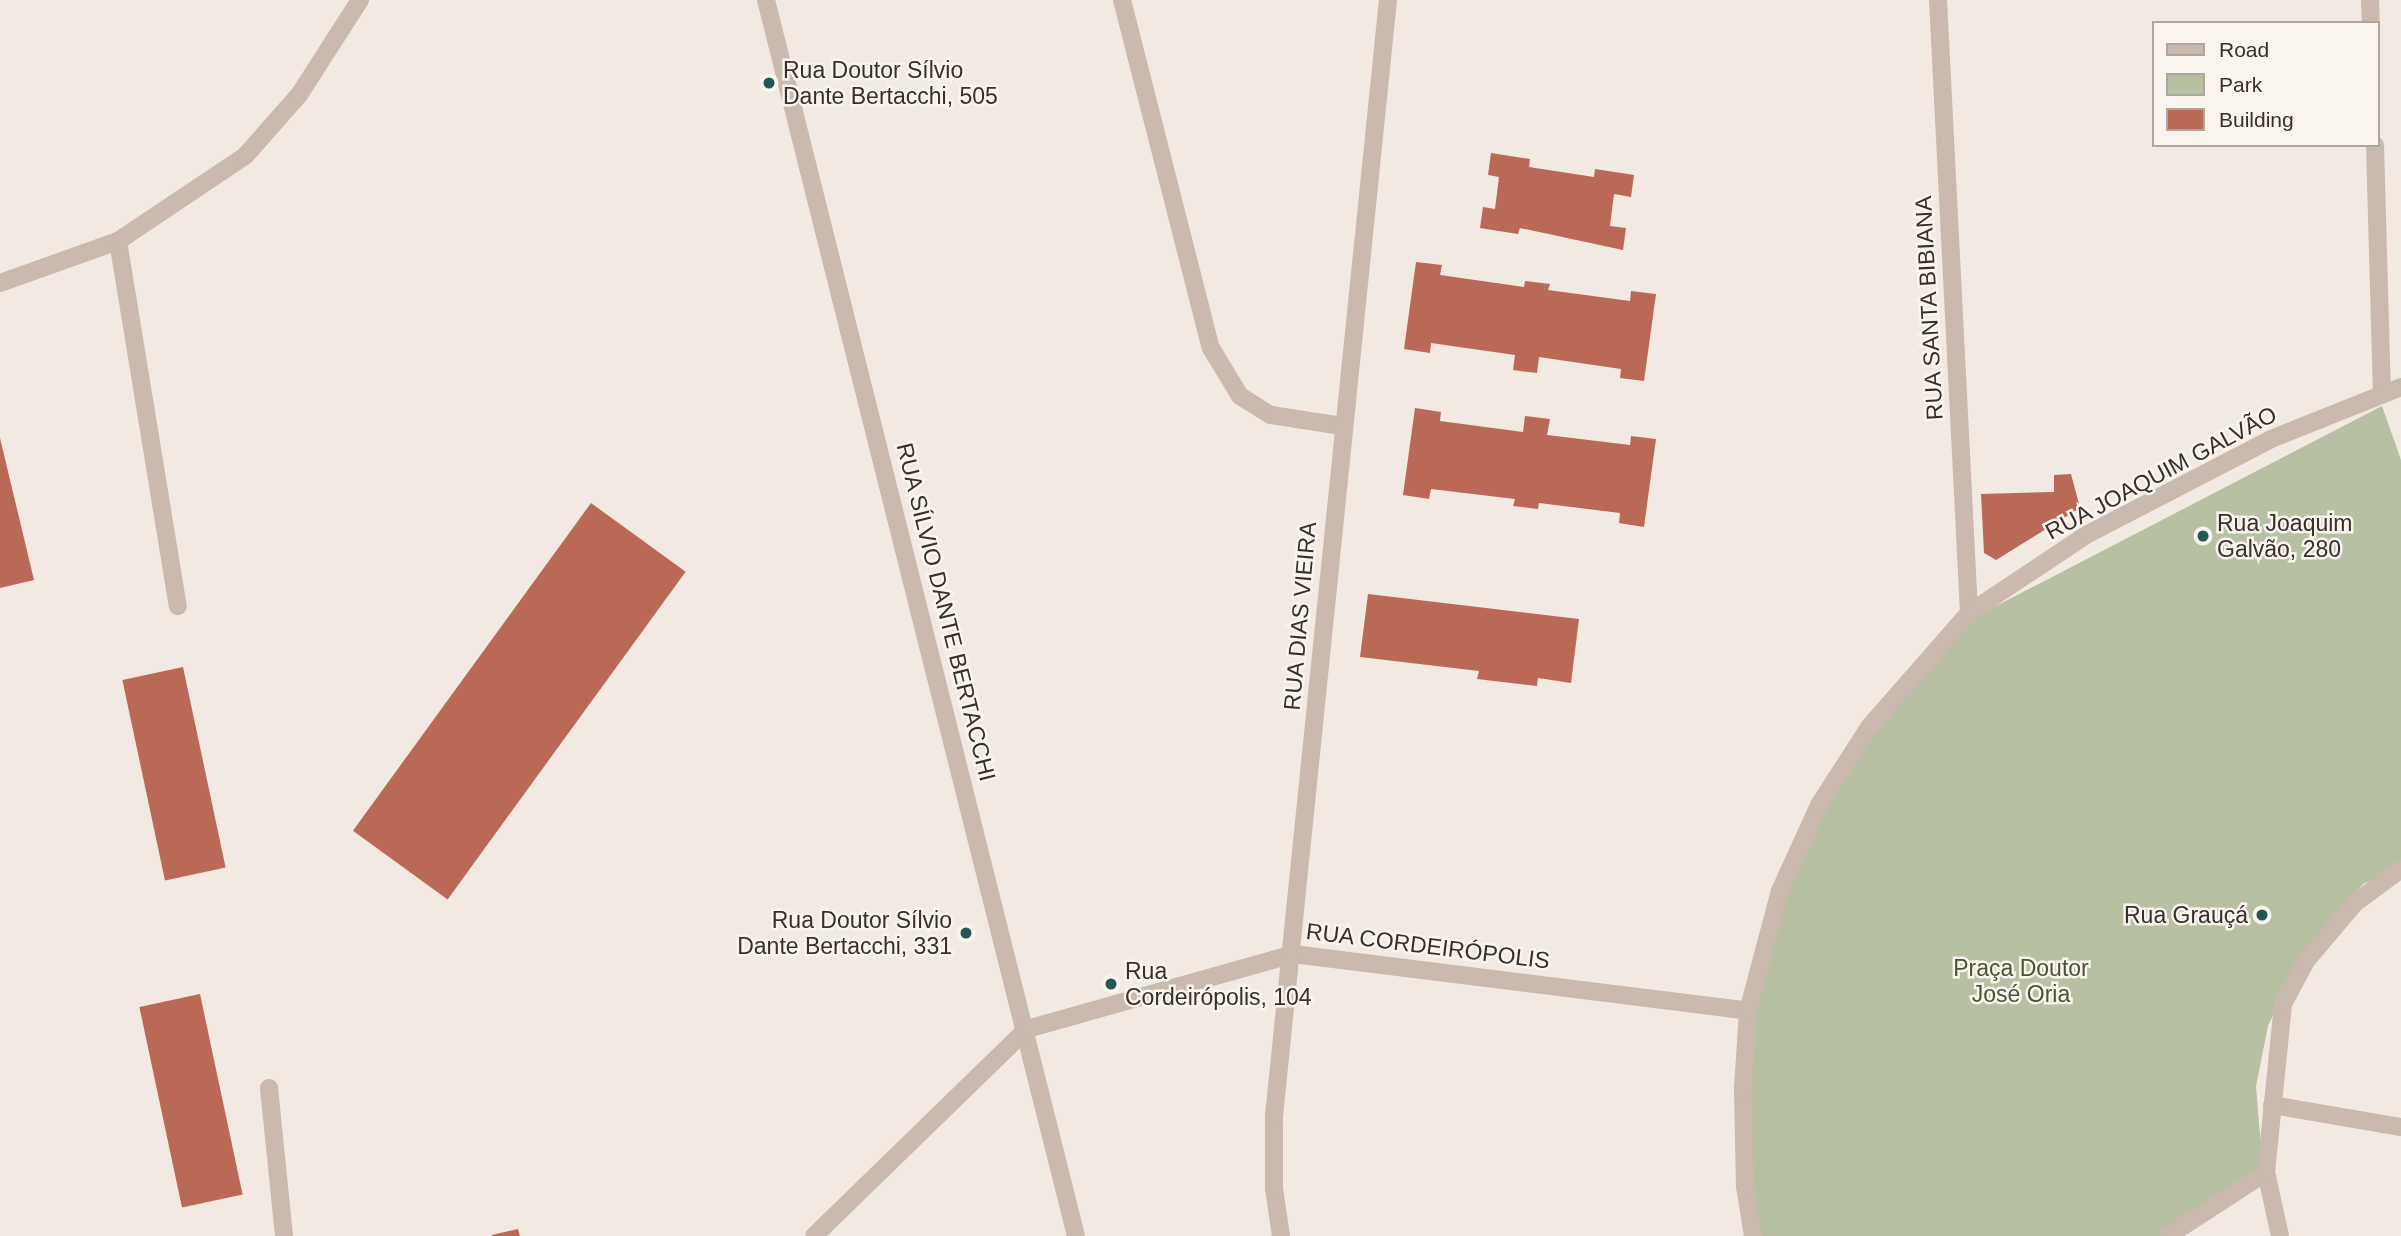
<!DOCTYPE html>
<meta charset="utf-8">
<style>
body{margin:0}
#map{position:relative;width:2401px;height:1236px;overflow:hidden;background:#f1e9e2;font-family:Helvetica,sans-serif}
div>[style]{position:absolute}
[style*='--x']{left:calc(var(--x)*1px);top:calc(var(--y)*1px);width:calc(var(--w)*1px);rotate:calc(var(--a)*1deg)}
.green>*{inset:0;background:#b8c0a3}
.building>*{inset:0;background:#ba6957;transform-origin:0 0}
.minor>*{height:18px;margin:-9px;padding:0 9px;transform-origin:9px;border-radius:9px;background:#c9b9af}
.dots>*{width:19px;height:19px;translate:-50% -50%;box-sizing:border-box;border:4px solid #f9f4ee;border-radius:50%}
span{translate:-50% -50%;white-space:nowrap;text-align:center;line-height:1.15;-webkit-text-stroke:5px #f9f4ee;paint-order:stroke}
.poi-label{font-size:23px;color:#382f2c}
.left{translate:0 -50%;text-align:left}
.right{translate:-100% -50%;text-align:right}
.street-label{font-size:23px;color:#382f2c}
.park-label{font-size:23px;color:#4a5432}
.legend{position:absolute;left:2152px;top:21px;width:228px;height:126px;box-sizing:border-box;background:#f9f4ee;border:2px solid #aca5a0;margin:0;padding:9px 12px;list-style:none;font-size:21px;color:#382f2c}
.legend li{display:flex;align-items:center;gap:14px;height:35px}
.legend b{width:35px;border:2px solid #aca5a0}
</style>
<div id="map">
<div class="green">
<div style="clip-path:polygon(2382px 406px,2401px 460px,2401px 868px,2363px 884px,2297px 964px,2268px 1026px,2256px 1086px,2263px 1172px,2166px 1236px,1758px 1236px,1748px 1180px,1752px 1013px,1788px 880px,1839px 777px,1971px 619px)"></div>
</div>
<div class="building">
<div style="clip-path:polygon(1491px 153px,1530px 159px,1529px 167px,1594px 177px,1595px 169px,1634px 175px,1631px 197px,1614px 194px,1610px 226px,1626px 228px,1623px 250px,1520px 228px,1518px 234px,1480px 228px,1483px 207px,1495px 209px,1499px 177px,1488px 175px)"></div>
<div style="clip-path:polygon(1416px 262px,1442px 265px,1440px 275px,1524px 287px,1525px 281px,1550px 284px,1548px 290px,1630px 301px,1631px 291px,1656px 294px,1644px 381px,1620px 378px,1621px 369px,1539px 357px,1537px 373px,1513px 370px,1515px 355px,1431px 343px,1430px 353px,1404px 349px)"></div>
<div style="clip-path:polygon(1415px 408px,1441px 412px,1440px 421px,1523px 432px,1525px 416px,1550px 419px,1547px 435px,1630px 445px,1631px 436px,1656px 439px,1644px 527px,1619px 523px,1620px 513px,1539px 503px,1538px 509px,1513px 506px,1515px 499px,1431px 489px,1429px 499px,1403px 495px)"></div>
<div style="clip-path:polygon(0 438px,34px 580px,0 588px)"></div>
<div style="clip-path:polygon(2071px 474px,2080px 508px,1996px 560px,1984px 553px,1981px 494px,2054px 492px,2054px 475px)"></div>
<div style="left:591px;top:503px;width:117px;height:405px;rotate:36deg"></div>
<div style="clip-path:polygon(1368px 594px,1579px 619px,1571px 683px,1538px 678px,1537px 686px,1477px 679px,1479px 671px,1360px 657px)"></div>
<div style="left:183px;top:667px;width:205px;height:62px;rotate:78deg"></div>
<div style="left:200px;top:994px;width:205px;height:62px;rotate:78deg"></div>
<div style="clip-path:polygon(518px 1229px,520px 1236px,492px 1236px,492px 1235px)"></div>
</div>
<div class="minor">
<div style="--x:766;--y:0;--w:1274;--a:75.92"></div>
<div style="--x:1122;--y:0;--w:359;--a:75.7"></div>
<div style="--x:1211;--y:348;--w:56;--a:58.9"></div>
<div style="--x:1240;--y:396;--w:36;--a:32"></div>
<div style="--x:1271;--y:415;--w:72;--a:8.8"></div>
<div style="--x:1938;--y:0;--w:614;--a:87.1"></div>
<div style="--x:2370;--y:0;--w:23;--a:88"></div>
<div style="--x:2375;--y:145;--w:248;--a:88.4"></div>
<div style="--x:118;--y:241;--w:370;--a:80.7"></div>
<div style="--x:0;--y:283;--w:125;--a:-19.6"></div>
<div style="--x:118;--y:241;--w:153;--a:-33.8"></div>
<div style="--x:245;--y:156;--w:81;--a:-48.5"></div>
<div style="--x:299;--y:95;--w:113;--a:-57.3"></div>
<div style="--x:269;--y:1088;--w:149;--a:84.2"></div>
<div style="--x:2272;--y:1105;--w:131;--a:9.7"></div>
<div style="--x:814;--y:1236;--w:297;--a:-44.2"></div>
<div style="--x:1027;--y:1029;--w:276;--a:-15.7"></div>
<div style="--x:1293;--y:954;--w:459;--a:7.1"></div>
<div style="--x:1281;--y:1236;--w:49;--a:-98.3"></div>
<div style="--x:1274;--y:1188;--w:72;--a:-90"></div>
<div style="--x:1274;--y:1116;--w:1122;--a:-84.17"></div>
<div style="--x:1753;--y:1236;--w:51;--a:-99.1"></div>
<div style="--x:1745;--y:1186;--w:98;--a:-91.2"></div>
<div style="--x:1743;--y:1088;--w:77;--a:-86.3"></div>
<div style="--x:1748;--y:1011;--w:124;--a:-75.1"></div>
<div style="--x:1780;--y:891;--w:94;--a:-65.6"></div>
<div style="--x:1819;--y:805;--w:94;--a:-57.2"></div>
<div style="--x:1870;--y:726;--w:150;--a:-48.8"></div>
<div style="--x:1969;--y:613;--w:143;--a:-33.6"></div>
<div style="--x:2088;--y:534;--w:206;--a:-27.4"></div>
<div style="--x:2271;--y:439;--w:140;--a:-21.8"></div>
<div style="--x:2168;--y:1236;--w:117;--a:-33.1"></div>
<div style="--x:2280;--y:1236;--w:66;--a:-102.3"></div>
<div style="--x:2266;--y:1172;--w:169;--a:-84.2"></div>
<div style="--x:2283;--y:1004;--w:49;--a:-61.9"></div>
<div style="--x:2306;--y:961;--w:76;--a:-49.8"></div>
<div style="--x:2355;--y:903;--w:57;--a:-36.5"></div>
</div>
<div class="dots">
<div style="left:769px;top:83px;background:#255656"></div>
<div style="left:2203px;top:536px;background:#255656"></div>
<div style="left:2262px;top:915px;background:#255656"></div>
<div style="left:966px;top:933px;background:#255656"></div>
<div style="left:1111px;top:984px;background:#255656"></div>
</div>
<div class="poi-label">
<span class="left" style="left:783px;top:83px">Rua Doutor Sílvio<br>Dante Bertacchi, 505</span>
<span class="left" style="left:2217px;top:536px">Rua Joaquim<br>Galvão, 280</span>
<span class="right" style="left:2248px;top:915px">Rua Grauçá</span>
<span class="right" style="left:952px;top:933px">Rua Doutor Sílvio<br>Dante Bertacchi, 331</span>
<span class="left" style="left:1125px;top:984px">Rua<br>Cordeirópolis, 104</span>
</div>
<div class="street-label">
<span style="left:1929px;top:308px;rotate:-93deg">RUA SANTA BIBIANA</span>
<span style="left:2161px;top:473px;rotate:-28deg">RUA JOAQUIM GALVÃO</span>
<span style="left:946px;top:612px;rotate:76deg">RUA SÍLVIO DANTE BERTACCHI</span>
<span style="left:1300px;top:616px;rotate:-85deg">RUA DIAS VIEIRA</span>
<span style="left:1428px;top:946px;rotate:7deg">RUA CORDEIRÓPOLIS</span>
</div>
<div class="park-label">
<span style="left:2021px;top:981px">Praça Doutor<br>José Oria</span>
</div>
<ul class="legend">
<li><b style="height:9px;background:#c9b9af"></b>Road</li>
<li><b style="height:19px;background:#b8c0a3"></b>Park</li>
<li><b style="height:19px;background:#ba6957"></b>Building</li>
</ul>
</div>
